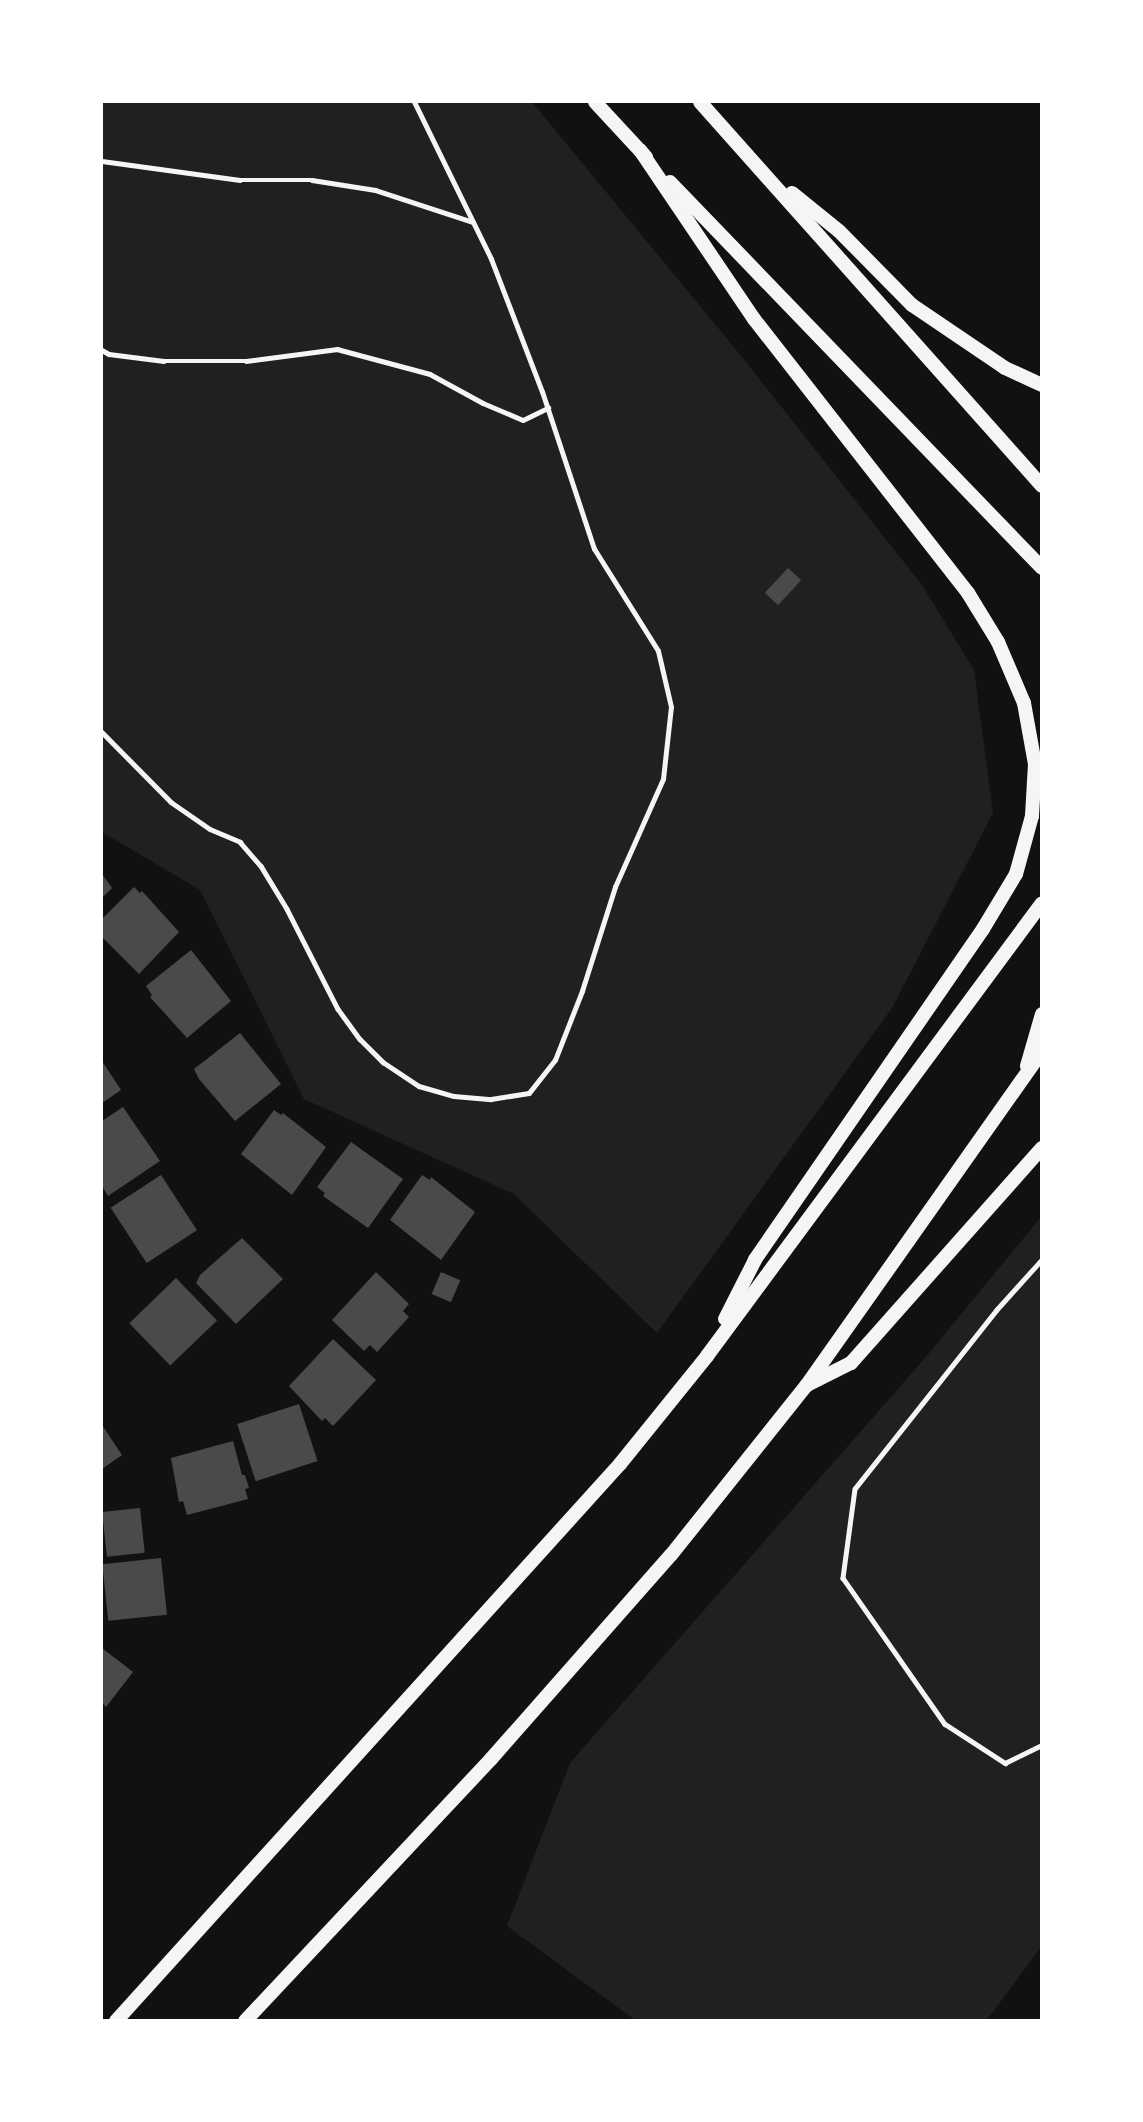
<!DOCTYPE html>
<style>
body{margin:0}
#map{position:relative;width:1143px;height:2122px;overflow:hidden;background:#111;font-family:Roboto,sans-serif}
div>[style]{position:absolute}
[style*='--x']{left:calc(var(--x)*1px);top:calc(var(--y)*1px);width:calc(var(--w)*1px);rotate:calc(var(--a)*1deg)}
.green>*{inset:0;background:#202020}
.building>*{inset:0;background:#4a4a4a;transform-origin:0 0}
.path>*{height:4.5px;margin:-2.25px;padding:0 2.25px;transform-origin:2.25px;border-radius:2.25px;background:#f5f5f5}
.secondary>*{height:14px;margin:-7px;padding:0 7px;transform-origin:7px;border-radius:7px;background:#f5f5f5}
span{translate:-50% -50%;white-space:nowrap;text-align:center;line-height:1.15;-webkit-text-stroke:7px #fff;paint-order:stroke}
.frame{position:absolute;inset:0;border:103px solid #fff;pointer-events:none}
</style>
<div id="map">
<div class="green">
<div style="clip-path:polygon(102px 102px,532px 102px,742px 357px,922px 585px,974px 670px,993px 813px,892px 1008px,657px 1333px,514px 1194px,304px 1099px,200px 890px,102px 832px)"></div>
<div style="clip-path:polygon(1041px 1217px,1041px 1947px,987px 2020px,635px 2020px,507px 1926px,570px 1763px,925px 1358px)"></div>
</div>
<div class="building">
<div style="left:788px;top:568px;width:18px;height:34px;rotate:43deg"></div>
<div style="clip-path:polygon(102px 874px,112px 888px,102px 898px)"></div>
<div style="clip-path:polygon(134px 887px,140px 893px,142px 891px,179px 932px,139px 974px,102px 937px,102px 919px)"></div>
<div style="clip-path:polygon(191px 950px,231px 1001px,187px 1038px,150px 997px,152px 995px,146px 986px)"></div>
<div style="clip-path:polygon(240px 1033px,281px 1084px,235px 1121px,199px 1079px,194px 1069px)"></div>
<div style="clip-path:polygon(102px 1061px,121px 1090px,102px 1103px)"></div>
<div style="clip-path:polygon(123px 1107px,160px 1161px,108px 1196px,102px 1186px,102px 1121px)"></div>
<div style="clip-path:polygon(274px 1110px,281px 1115px,283px 1113px,326px 1147px,292px 1195px,241px 1154px)"></div>
<div style="clip-path:polygon(351px 1142px,403px 1179px,368px 1228px,323px 1196px,325px 1193px,317px 1187px)"></div>
<div style="left:161px;top:1175px;width:66px;height:60px;rotate:57deg"></div>
<div style="clip-path:polygon(422px 1175px,430px 1180px,431px 1177px,475px 1212px,441px 1260px,390px 1220px)"></div>
<div style="clip-path:polygon(242px 1238px,283px 1279px,236px 1324px,196px 1283px,200px 1275px)"></div>
<div style="clip-path:polygon(376px 1272px,409px 1304px,403px 1311px,409px 1317px,377px 1352px,370px 1345px,364px 1351px,332px 1320px)"></div>
<div style="left:441px;top:1272px;width:21px;height:24px;rotate:23deg"></div>
<div style="left:176px;top:1278px;width:59px;height:65px;rotate:46deg"></div>
<div style="clip-path:polygon(333px 1339px,376px 1380px,333px 1426px,325px 1418px,322px 1421px,289px 1386px)"></div>
<div style="left:299px;top:1404px;width:60px;height:65px;rotate:72deg"></div>
<div style="clip-path:polygon(102px 1425px,122px 1455px,102px 1469px)"></div>
<div style="clip-path:polygon(233px 1441px,242px 1475px,245px 1475px,249px 1488px,245px 1489px,248px 1499px,187px 1515px,183px 1501px,179px 1502px,171px 1458px)"></div>
<div style="left:140px;top:1508px;width:45px;height:38px;rotate:84deg"></div>
<div style="left:161px;top:1558px;width:57px;height:59px;rotate:84deg"></div>
<div style="clip-path:polygon(102px 1648px,133px 1672px,106px 1707px,102px 1703px)"></div>
</div>
<div class="path">
<div style="--x:102;--y:161;--w:139;--a:7.8"></div>
<div style="--x:240;--y:180;--w:72;--a:0"></div>
<div style="--x:312;--y:180;--w:64;--a:9"></div>
<div style="--x:375;--y:190;--w:103;--a:18.1"></div>
<div style="--x:102;--y:350;--w:8;--a:30"></div>
<div style="--x:109;--y:354;--w:55;--a:7.3"></div>
<div style="--x:164;--y:361;--w:82;--a:0"></div>
<div style="--x:246;--y:361;--w:92;--a:-7.5"></div>
<div style="--x:337;--y:349;--w:96;--a:15"></div>
<div style="--x:430;--y:374;--w:60;--a:28.7"></div>
<div style="--x:483;--y:403;--w:43;--a:23"></div>
<div style="--x:523;--y:420;--w:28;--a:-26"></div>
<div style="--x:102;--y:732;--w:98;--a:45.4"></div>
<div style="--x:171;--y:802;--w:47;--a:34.7"></div>
<div style="--x:210;--y:829;--w:33;--a:23"></div>
<div style="--x:240;--y:842;--w:32;--a:49"></div>
<div style="--x:261;--y:866;--w:50;--a:58.8"></div>
<div style="--x:287;--y:909;--w:112;--a:63"></div>
<div style="--x:338;--y:1009;--w:37;--a:54"></div>
<div style="--x:360;--y:1039;--w:33;--a:45"></div>
<div style="--x:383;--y:1062;--w:43;--a:33.7"></div>
<div style="--x:419;--y:1086;--w:36;--a:16"></div>
<div style="--x:454;--y:1096;--w:37;--a:5"></div>
<div style="--x:491;--y:1099;--w:38;--a:-9"></div>
<div style="--x:529;--y:1093;--w:42;--a:-51.8"></div>
<div style="--x:555;--y:1060;--w:74;--a:-68.6"></div>
<div style="--x:582;--y:991;--w:109;--a:-72.4"></div>
<div style="--x:615;--y:887;--w:118;--a:-66"></div>
<div style="--x:663;--y:779;--w:72;--a:-83.7"></div>
<div style="--x:671;--y:707;--w:57;--a:-103.1"></div>
<div style="--x:658;--y:651;--w:120;--a:-122.1"></div>
<div style="--x:594;--y:549;--w:165;--a:-108.3"></div>
<div style="--x:542;--y:392;--w:142;--a:-111"></div>
<div style="--x:491;--y:259;--w:175;--a:-116.1"></div>
<div style="--x:1042;--y:1260;--w:67;--a:132"></div>
<div style="--x:997;--y:1310;--w:228;--a:128.4"></div>
<div style="--x:855;--y:1489;--w:90;--a:97.7"></div>
<div style="--x:843;--y:1578;--w:178;--a:55.1"></div>
<div style="--x:945;--y:1724;--w:72;--a:33"></div>
<div style="--x:1005;--y:1763;--w:41;--a:-25.9"></div>
</div>
<div class="secondary">
<div style="--x:595;--y:102;--w:75;--a:47.2"></div>
<div style="--x:700;--y:102;--w:514;--a:48.31"></div>
<div style="--x:640;--y:150;--w:204;--a:56"></div>
<div style="--x:754;--y:319;--w:348;--a:52"></div>
<div style="--x:968;--y:593;--w:57;--a:58.5"></div>
<div style="--x:998;--y:642;--w:66;--a:66.9"></div>
<div style="--x:1024;--y:703;--w:62;--a:79.8"></div>
<div style="--x:1035;--y:764;--w:52;--a:93.3"></div>
<div style="--x:1032;--y:816;--w:60;--a:105.4"></div>
<div style="--x:1016;--y:874;--w:64;--a:121"></div>
<div style="--x:983;--y:929;--w:402;--a:124.6"></div>
<div style="--x:755;--y:1260;--w:66;--a:117"></div>
<div style="--x:670;--y:182;--w:536;--a:46.06"></div>
<div style="--x:792;--y:193;--w:60;--a:39"></div>
<div style="--x:839;--y:231;--w:104;--a:45.4"></div>
<div style="--x:912;--y:305;--w:112;--a:34.1"></div>
<div style="--x:1005;--y:368;--w:41;--a:24.7"></div>
<div style="--x:1027;--y:1066;--w:54;--a:-73.9"></div>
<div style="--x:807;--y:1385;--w:49;--a:-26.6"></div>
<div style="--x:851;--y:1363;--w:288;--a:-48.4"></div>
<div style="--x:116;--y:2021;--w:751;--a:-47.86"></div>
<div style="--x:620;--y:1464;--w:139;--a:-51.1"></div>
<div style="--x:707;--y:1356;--w:563;--a:-53.52"></div>
<div style="--x:245;--y:2021;--w:359;--a:-46.8"></div>
<div style="--x:491;--y:1759;--w:272;--a:-48.6"></div>
<div style="--x:671;--y:1555;--w:216;--a:-51.4"></div>
<div style="--x:806;--y:1386;--w:410;--a:-54.8"></div>
</div>
<div class="frame"></div>
</div>
